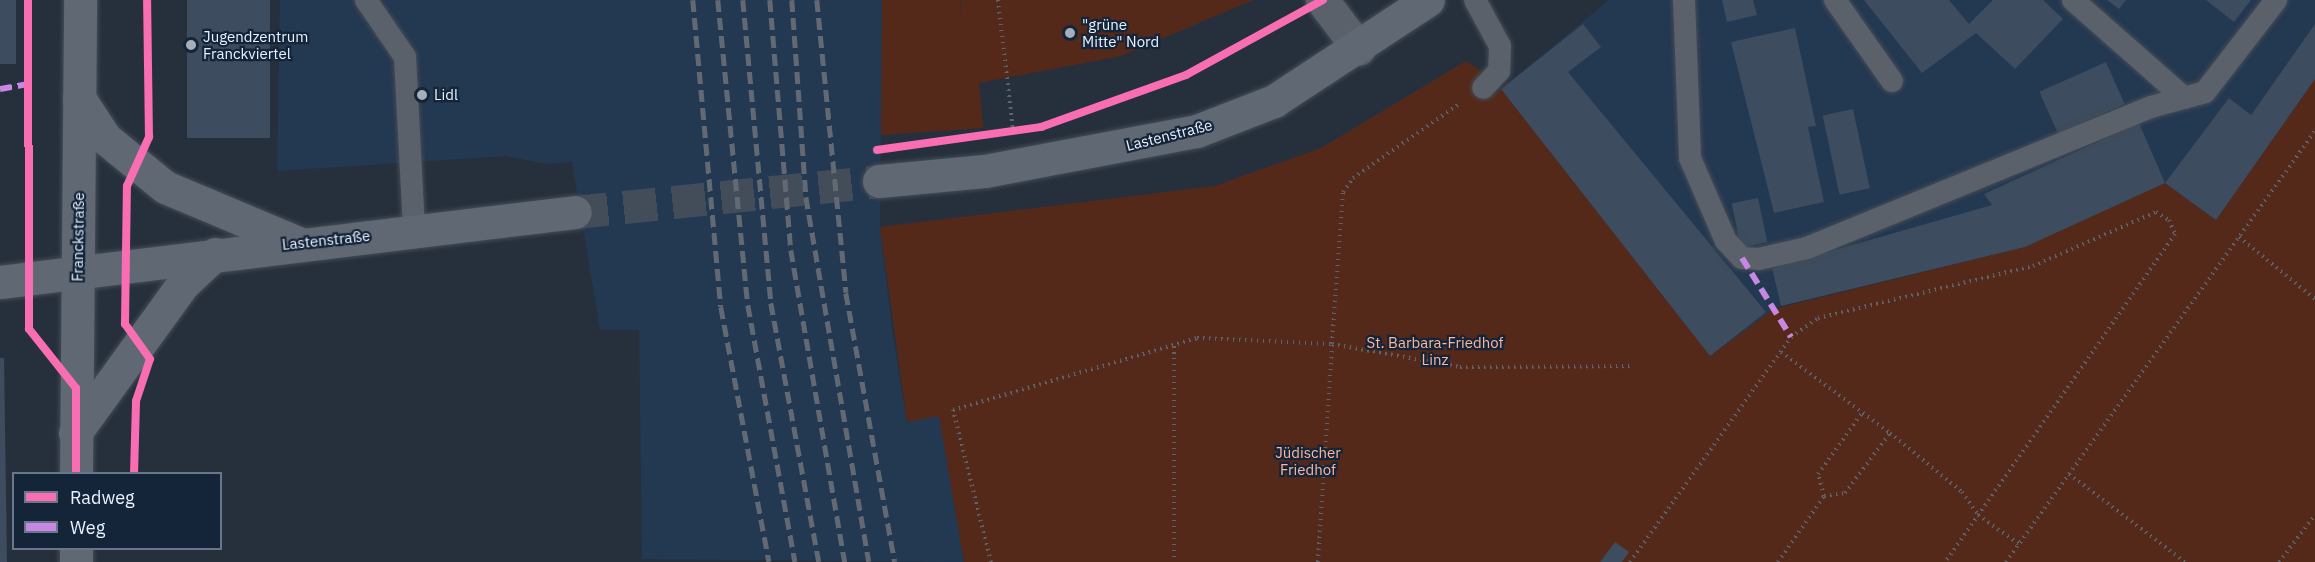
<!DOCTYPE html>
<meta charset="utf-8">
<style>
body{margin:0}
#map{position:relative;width:2315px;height:562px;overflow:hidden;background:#26303c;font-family:"IBM Plex Sans",sans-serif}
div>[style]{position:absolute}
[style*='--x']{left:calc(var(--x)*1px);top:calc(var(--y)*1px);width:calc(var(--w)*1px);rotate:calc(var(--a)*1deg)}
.built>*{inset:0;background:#233851}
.green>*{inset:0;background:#55291a}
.building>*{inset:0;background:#3d4c5e;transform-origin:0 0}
.secondary-tunnel>*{height:33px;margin-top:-16.5px;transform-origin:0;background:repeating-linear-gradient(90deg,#434d59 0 33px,transparent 0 49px)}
.path>*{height:4px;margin-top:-2px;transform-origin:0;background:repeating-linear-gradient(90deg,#5c636c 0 1.5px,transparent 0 6px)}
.roads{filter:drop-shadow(0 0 2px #444c56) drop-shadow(0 0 2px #444c56)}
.service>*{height:22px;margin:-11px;padding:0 11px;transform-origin:11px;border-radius:11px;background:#5a616a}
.minor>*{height:33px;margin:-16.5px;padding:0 16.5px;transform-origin:16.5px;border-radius:16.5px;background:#5a616a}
.secondary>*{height:33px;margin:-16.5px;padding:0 16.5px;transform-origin:16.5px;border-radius:16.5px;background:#606873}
.rail>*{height:4.5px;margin-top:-2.25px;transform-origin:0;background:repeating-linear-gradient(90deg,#626972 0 12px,transparent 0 18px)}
.quiet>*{height:6px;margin-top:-3px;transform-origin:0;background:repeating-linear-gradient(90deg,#c787e3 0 12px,transparent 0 18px)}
.cycleway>*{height:8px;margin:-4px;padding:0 4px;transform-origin:4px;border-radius:4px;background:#f96db3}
.dots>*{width:16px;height:16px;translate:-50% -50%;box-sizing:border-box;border:3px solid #14253a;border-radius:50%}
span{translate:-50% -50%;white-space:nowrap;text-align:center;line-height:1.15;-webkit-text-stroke:4.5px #14253a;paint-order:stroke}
.poi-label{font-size:15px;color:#e9f2fe}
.left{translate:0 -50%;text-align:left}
.street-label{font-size:15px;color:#e9f2fe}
.park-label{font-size:15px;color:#fcb69e}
.legend{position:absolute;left:12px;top:472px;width:210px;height:78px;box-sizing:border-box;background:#14253a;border:2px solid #697788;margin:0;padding:8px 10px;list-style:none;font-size:18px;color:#e9f2fe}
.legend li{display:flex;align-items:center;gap:12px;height:30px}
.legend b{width:30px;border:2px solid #697788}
</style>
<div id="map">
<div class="built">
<div style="clip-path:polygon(280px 0,882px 0,880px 227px,893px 335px,907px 422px,939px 415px,964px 562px,642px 559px,639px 330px,600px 330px,572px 162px,546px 164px,506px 156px,277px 171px)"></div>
<div style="clip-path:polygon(1609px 0,2315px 0,2315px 79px,2216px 220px,2025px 247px,1781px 306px,1710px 356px,1501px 89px)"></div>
</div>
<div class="green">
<div style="clip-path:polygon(882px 0,960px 0,961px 16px,961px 0,1253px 0,1121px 56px,979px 83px,983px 128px,881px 135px)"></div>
<div style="clip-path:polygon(1466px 61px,1486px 74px,1483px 88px,1490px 96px,1501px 89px,1710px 356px,1774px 309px,2025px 247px,2165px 183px,2216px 220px,2315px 79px,2315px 562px,964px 562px,939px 416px,907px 422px,880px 227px,1215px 186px,1321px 148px)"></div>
</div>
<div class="building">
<div style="left:0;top:0;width:16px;height:64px"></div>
<div style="left:187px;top:0;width:83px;height:138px"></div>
<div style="clip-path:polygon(1722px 0,1753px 0,1757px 15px,1727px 22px)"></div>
<div style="clip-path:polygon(1864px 0,1949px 0,1969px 24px,1993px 0,2043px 0,2063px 19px,2015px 69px,1976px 33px,1922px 73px)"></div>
<div style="clip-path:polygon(2107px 0,2126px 0,2119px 9px)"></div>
<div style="clip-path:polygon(2206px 0,2251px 0,2234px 22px)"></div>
<div style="clip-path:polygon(1583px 24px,1601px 47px,1568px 72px,1766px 312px,1710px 356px,1501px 89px)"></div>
<div style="clip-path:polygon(2315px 24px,2315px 79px,2216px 220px,2165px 183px,2025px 247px,1781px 306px,1772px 268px,1992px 205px,1984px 194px,2139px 123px,2165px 183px,2229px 98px,2251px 115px)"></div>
<div style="clip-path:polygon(1795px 28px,1816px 126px,1808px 127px,1824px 202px,1774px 213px,1731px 42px)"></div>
<div style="left:2106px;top:62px;width:46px;height:73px;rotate:66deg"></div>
<div style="left:1853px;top:109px;width:81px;height:31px;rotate:78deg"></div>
<div style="left:1758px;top:198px;width:45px;height:27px;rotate:78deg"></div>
<div style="clip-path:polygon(0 358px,4px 358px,7px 562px,0 562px)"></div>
<div style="clip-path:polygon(1615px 542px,1629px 552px,1622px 562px,1600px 562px)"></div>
</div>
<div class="secondary-tunnel">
<div style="--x:575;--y:212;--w:306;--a:-5.8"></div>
</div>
<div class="path">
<div style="--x:998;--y:0;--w:131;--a:83.4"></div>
<div style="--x:2239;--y:237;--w:98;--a:39.2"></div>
<div style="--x:1174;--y:346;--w:216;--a:90"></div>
<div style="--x:1781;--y:352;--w:136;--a:36.6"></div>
<div style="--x:1890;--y:433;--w:93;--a:39.3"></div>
<div style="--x:1962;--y:492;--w:28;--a:55"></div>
<div style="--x:1978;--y:515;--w:50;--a:35.3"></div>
<div style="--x:2069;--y:474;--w:146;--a:37.2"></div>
<div style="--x:1824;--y:496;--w:23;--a:-105"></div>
<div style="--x:1818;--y:474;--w:75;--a:-54.2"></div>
<div style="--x:991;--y:562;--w:157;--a:-104"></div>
<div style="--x:953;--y:410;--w:254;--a:-16.4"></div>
<div style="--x:1197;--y:338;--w:135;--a:2.5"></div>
<div style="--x:1332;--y:344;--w:152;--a:-85.9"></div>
<div style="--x:1343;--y:192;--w:17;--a:-54"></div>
<div style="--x:1353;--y:178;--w:129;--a:-34.9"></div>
<div style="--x:1318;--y:562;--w:218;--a:-86.3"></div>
<div style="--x:1332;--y:344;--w:130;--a:10.2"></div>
<div style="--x:1460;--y:367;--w:173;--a:-0.3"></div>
<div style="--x:1630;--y:562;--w:277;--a:-54.4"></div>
<div style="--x:1791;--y:337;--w:33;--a:-35"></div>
<div style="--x:1818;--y:318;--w:221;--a:-13.6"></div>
<div style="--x:2033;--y:266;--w:134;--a:-23.7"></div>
<div style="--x:2156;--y:212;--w:15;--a:32"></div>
<div style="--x:2169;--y:220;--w:15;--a:67"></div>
<div style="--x:2175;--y:234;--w:401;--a:125"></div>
<div style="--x:1778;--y:562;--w:80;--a:-55.1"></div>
<div style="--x:1824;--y:496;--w:21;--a:-8"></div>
<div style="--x:1845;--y:493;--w:75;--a:-53.1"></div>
<div style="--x:2006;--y:562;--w:530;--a:-54.36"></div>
<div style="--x:2279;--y:562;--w:59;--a:-52.5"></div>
</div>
<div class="roads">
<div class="service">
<div style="--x:366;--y:0;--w:69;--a:55.6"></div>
<div style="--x:405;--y:57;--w:173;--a:87"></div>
<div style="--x:1475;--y:0;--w:52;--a:61.5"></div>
<div style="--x:1500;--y:46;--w:25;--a:92"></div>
<div style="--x:1499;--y:71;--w:23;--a:133"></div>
<div style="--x:1684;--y:0;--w:158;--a:87.8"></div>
<div style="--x:1690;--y:158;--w:90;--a:66.6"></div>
<div style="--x:1726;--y:241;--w:23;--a:47"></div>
<div style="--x:1742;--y:258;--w:17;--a:3"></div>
<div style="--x:1759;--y:259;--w:49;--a:-12.9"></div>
<div style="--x:1807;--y:248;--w:372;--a:-22.3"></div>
<div style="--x:2151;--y:107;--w:56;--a:-15.5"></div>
<div style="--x:2205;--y:92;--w:116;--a:-52.3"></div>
<div style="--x:1835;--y:0;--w:99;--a:54.9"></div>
<div style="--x:2073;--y:0;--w:148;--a:41.4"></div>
</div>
<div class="minor">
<div style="--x:1322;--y:0;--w:61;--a:52.9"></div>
</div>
<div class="secondary">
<div style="--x:79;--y:98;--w:48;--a:57"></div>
<div style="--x:105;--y:138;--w:77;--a:39.2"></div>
<div style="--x:165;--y:187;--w:142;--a:22.8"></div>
<div style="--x:879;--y:181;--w:106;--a:-5.4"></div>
<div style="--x:985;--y:171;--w:216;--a:-10.7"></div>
<div style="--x:1197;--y:131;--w:83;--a:-21.3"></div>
<div style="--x:1274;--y:101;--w:184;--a:-33.3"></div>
<div style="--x:0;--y:282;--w:579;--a:-6.94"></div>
<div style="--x:75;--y:433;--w:184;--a:-54.1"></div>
<div style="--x:183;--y:284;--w:44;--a:-43.2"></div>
<div style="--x:76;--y:474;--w:474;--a:-89.5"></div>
<div style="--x:76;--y:548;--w:14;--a:90"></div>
</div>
</div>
<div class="rail">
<div style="--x:693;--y:0;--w:308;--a:84.8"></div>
<div style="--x:721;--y:307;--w:259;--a:79.3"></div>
<div style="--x:718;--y:0;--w:306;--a:84.4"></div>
<div style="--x:748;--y:305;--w:261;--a:79.6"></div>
<div style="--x:743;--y:0;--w:304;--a:84.7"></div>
<div style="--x:771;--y:303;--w:263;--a:79.5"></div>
<div style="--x:770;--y:0;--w:251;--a:85.2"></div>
<div style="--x:791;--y:250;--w:317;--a:80.2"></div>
<div style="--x:792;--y:0;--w:197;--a:85.9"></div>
<div style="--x:806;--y:197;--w:370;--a:80.2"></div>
<div style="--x:817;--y:0;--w:294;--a:84.3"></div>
<div style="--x:846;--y:293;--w:273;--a:79.7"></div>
</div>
<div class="quiet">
<div style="--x:0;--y:89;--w:28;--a:-10"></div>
<div style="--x:1742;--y:258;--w:93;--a:58.2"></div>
</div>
<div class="cycleway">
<div style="--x:28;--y:0;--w:329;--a:89.8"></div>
<div style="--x:29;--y:329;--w:75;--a:51.5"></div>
<div style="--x:76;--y:388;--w:86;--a:90"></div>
<div style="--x:877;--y:150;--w:166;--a:-8"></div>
<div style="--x:1041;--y:127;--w:154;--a:-19.7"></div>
<div style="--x:1186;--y:75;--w:156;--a:-28.7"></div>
<div style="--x:134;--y:474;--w:73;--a:-88.4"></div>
<div style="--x:136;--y:401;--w:44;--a:-71.6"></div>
<div style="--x:150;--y:359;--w:43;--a:-125.5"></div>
<div style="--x:125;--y:324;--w:138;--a:-89.2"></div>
<div style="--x:127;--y:186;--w:54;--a:-65.8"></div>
<div style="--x:149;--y:137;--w:137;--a:-90.8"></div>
</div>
<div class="dots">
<div style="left:1070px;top:33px;background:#a5aeba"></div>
<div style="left:191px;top:45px;background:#a5aeba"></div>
<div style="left:422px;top:95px;background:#a5aeba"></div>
</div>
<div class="poi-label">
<span class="left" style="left:1082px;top:33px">"grüne<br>Mitte" Nord</span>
<span class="left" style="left:203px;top:45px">Jugendzentrum<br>Franckviertel</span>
<span class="left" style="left:434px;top:95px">Lidl</span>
</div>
<div class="street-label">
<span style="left:1169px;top:135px;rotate:-14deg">Lastenstraße</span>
<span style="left:78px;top:237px;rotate:-89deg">Franckstraße</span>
<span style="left:326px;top:240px;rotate:-6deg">Lastenstraße</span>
</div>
<div class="park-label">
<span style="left:1435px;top:351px">St. Barbara-Friedhof<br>Linz</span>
<span style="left:1308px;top:461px">Jüdischer<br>Friedhof</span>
</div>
<ul class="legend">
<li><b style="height:8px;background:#f96db3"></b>Radweg</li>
<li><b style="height:8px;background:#c787e3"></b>Weg</li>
</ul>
</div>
